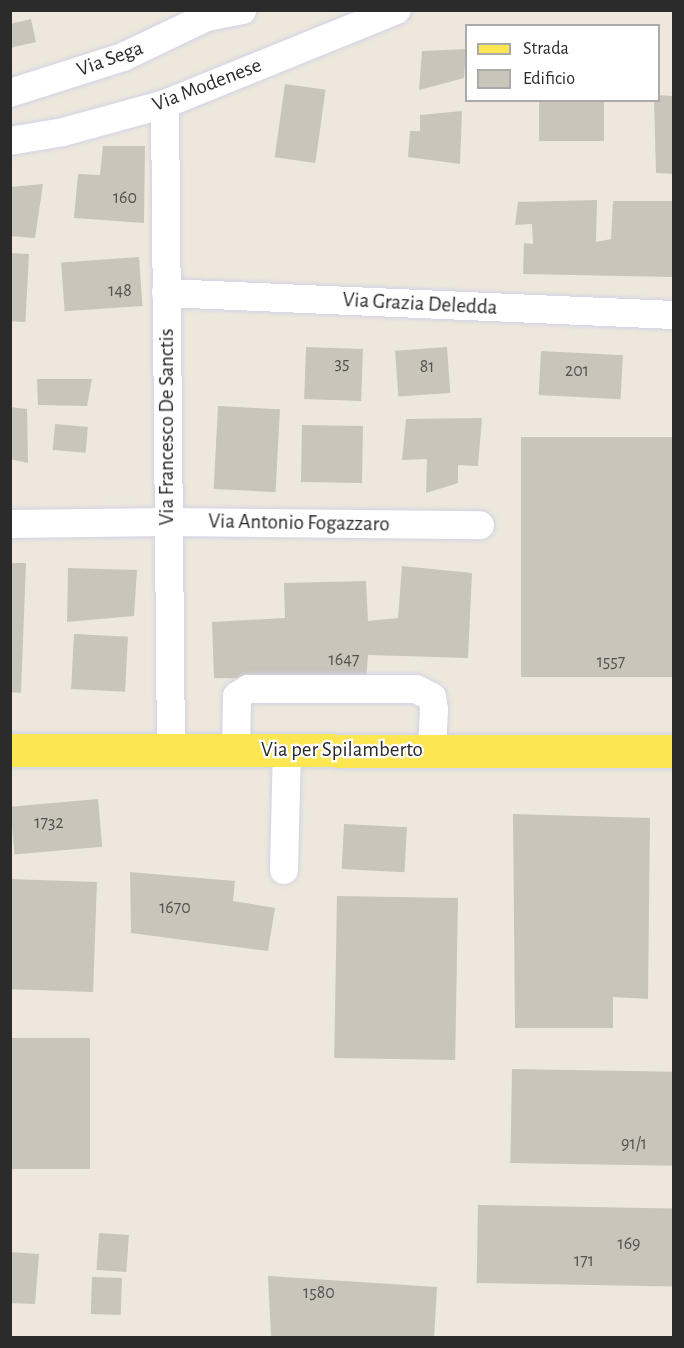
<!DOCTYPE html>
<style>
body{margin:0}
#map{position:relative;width:684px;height:1348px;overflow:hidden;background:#eee8dc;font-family:"Alegreya Sans",sans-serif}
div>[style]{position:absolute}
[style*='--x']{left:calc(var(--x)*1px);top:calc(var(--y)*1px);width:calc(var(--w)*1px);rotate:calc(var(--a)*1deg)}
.building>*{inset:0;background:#c9c5bb;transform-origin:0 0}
.roads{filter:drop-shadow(0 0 2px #d1d2e5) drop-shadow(0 0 2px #d1d2e5)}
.minor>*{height:28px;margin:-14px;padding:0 14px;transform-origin:14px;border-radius:14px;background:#fff}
.major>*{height:33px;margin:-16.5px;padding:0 16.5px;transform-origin:16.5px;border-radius:16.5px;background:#fce752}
span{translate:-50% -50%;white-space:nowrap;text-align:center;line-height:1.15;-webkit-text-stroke:4.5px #fff;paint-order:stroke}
.number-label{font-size:18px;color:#52524f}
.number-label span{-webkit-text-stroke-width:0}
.street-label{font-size:21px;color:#2b2b2b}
.frame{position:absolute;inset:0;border:12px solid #2b2b2b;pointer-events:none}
.legend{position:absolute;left:465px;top:24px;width:195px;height:78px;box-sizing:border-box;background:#fff;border:2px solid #aaa;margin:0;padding:8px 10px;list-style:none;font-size:18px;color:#2b2b2b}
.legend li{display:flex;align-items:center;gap:12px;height:30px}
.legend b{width:30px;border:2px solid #aaa}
</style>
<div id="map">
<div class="building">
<div style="clip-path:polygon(31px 19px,36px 42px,10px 48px,10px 24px)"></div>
<div style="clip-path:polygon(466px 49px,464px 78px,419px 90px,422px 51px)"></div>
<div style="left:285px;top:84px;width:41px;height:74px;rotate:8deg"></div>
<div style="clip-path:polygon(658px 95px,674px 96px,674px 174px,656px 173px,654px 100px,658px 100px)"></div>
<div style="left:539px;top:100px;width:65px;height:41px"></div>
<div style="clip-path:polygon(462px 111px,460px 164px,408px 157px,410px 131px,420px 131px,420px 115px)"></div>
<div style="clip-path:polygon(103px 146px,145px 146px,144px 223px,74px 218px,78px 174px,100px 175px)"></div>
<div style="clip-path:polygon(43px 184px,35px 238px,10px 236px,10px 187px)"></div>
<div style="clip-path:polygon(597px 200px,596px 242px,611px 239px,613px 201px,674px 201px,673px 277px,523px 274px,524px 243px,533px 244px,532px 224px,515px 225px,518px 202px)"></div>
<div style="left:10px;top:253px;width:19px;height:68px;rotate:3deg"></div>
<div style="left:139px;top:257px;width:49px;height:78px;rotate:86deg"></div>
<div style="left:306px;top:347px;width:57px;height:52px;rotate:2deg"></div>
<div style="left:447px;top:347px;width:46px;height:52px;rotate:86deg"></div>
<div style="left:541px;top:351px;width:82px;height:44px;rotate:3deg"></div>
<div style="clip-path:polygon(37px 379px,92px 379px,87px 406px,38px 405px)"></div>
<div style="left:218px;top:406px;width:62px;height:83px;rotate:3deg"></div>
<div style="clip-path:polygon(10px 407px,27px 409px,28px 463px,10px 459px)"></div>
<div style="clip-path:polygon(482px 418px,478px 466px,458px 465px,458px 483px,426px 493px,427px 459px,402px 460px,406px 419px)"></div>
<div style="left:55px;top:424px;width:33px;height:26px;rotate:5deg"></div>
<div style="left:302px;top:425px;width:61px;height:57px;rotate:1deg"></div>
<div style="left:674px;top:437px;width:240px;height:153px;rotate:90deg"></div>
<div style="clip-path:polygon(10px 563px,26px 563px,21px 693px,10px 692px)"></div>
<div style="clip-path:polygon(402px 566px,472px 573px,468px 658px,368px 655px,366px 680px,214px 678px,212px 622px,285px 618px,284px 583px,366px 581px,368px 621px,398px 618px)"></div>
<div style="clip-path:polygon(68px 568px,137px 570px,134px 616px,67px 622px)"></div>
<div style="left:74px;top:634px;width:54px;height:55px;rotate:3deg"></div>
<div style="left:98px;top:799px;width:48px;height:88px;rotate:85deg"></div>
<div style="clip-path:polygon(513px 814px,650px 818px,648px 999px,613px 997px,613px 1028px,515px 1028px)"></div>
<div style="left:344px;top:824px;width:63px;height:45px;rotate:3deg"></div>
<div style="clip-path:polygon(130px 872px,235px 881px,233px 901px,275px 908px,268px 951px,131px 933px)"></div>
<div style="left:10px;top:879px;width:87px;height:110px;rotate:2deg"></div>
<div style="left:337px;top:896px;width:121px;height:162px;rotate:1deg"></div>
<div style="left:10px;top:1038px;width:80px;height:131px"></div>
<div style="left:512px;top:1069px;width:162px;height:94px;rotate:1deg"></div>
<div style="left:478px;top:1205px;width:196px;height:78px;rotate:1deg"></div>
<div style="left:99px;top:1233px;width:30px;height:37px;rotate:4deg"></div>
<div style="clip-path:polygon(10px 1252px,39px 1254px,35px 1304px,10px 1303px)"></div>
<div style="clip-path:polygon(268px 1276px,437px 1287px,434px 1338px,271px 1336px)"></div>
<div style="left:92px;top:1277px;width:30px;height:37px;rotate:2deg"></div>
</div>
<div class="roads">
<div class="minor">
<div style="--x:10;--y:93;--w:119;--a:-17.7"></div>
<div style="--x:123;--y:57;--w:93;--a:-25.5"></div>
<div style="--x:207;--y:17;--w:36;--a:-11"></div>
<div style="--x:165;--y:104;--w:646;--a:89.47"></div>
<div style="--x:10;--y:141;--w:54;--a:-9.6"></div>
<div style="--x:63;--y:132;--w:106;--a:-15.4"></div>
<div style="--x:165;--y:104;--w:250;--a:-22.1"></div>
<div style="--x:166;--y:293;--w:508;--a:2.48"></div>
<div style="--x:10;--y:524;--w:158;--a:-0.7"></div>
<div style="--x:168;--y:522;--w:312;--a:0.6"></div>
<div style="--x:236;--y:750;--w:54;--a:-88.9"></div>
<div style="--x:237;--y:696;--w:13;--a:-32"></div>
<div style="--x:248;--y:689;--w:168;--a:0"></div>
<div style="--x:416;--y:689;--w:18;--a:27"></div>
<div style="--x:432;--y:697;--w:12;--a:81"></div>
<div style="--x:434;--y:709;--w:41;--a:92.8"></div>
<div style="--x:284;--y:870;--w:120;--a:-88.6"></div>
</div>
<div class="major">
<div style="--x:10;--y:750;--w:664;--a:0.09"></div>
</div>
</div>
<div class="number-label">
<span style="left:125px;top:198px">160</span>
<span style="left:120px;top:291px">148</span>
<span style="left:342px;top:364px">35</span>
<span style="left:427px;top:367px">81</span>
<span style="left:577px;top:371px">201</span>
<span style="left:344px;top:660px">1647</span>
<span style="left:611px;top:662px">1557</span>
<span style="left:49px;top:823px">1732</span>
<span style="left:175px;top:908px">1670</span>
<span style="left:634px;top:1144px">91/1</span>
<span style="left:629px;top:1244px">169</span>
<span style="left:584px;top:1261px">171</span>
<span style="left:319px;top:1293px">1580</span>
</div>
<div class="street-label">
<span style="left:110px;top:59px;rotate:-20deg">Via Sega</span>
<span style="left:207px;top:85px;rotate:-21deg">Via Modenese</span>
<span style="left:420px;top:304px;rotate:3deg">Via Grazia Deledda</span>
<span style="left:167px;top:427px;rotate:-90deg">Via Francesco De Sanctis</span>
<span style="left:299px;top:523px;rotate:1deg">Via Antonio Fogazzaro</span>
<span style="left:342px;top:750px">Via per Spilamberto</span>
</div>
<div class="frame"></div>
<ul class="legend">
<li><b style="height:8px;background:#fce752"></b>Strada</li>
<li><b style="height:16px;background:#c9c5bb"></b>Edificio</li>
</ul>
</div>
